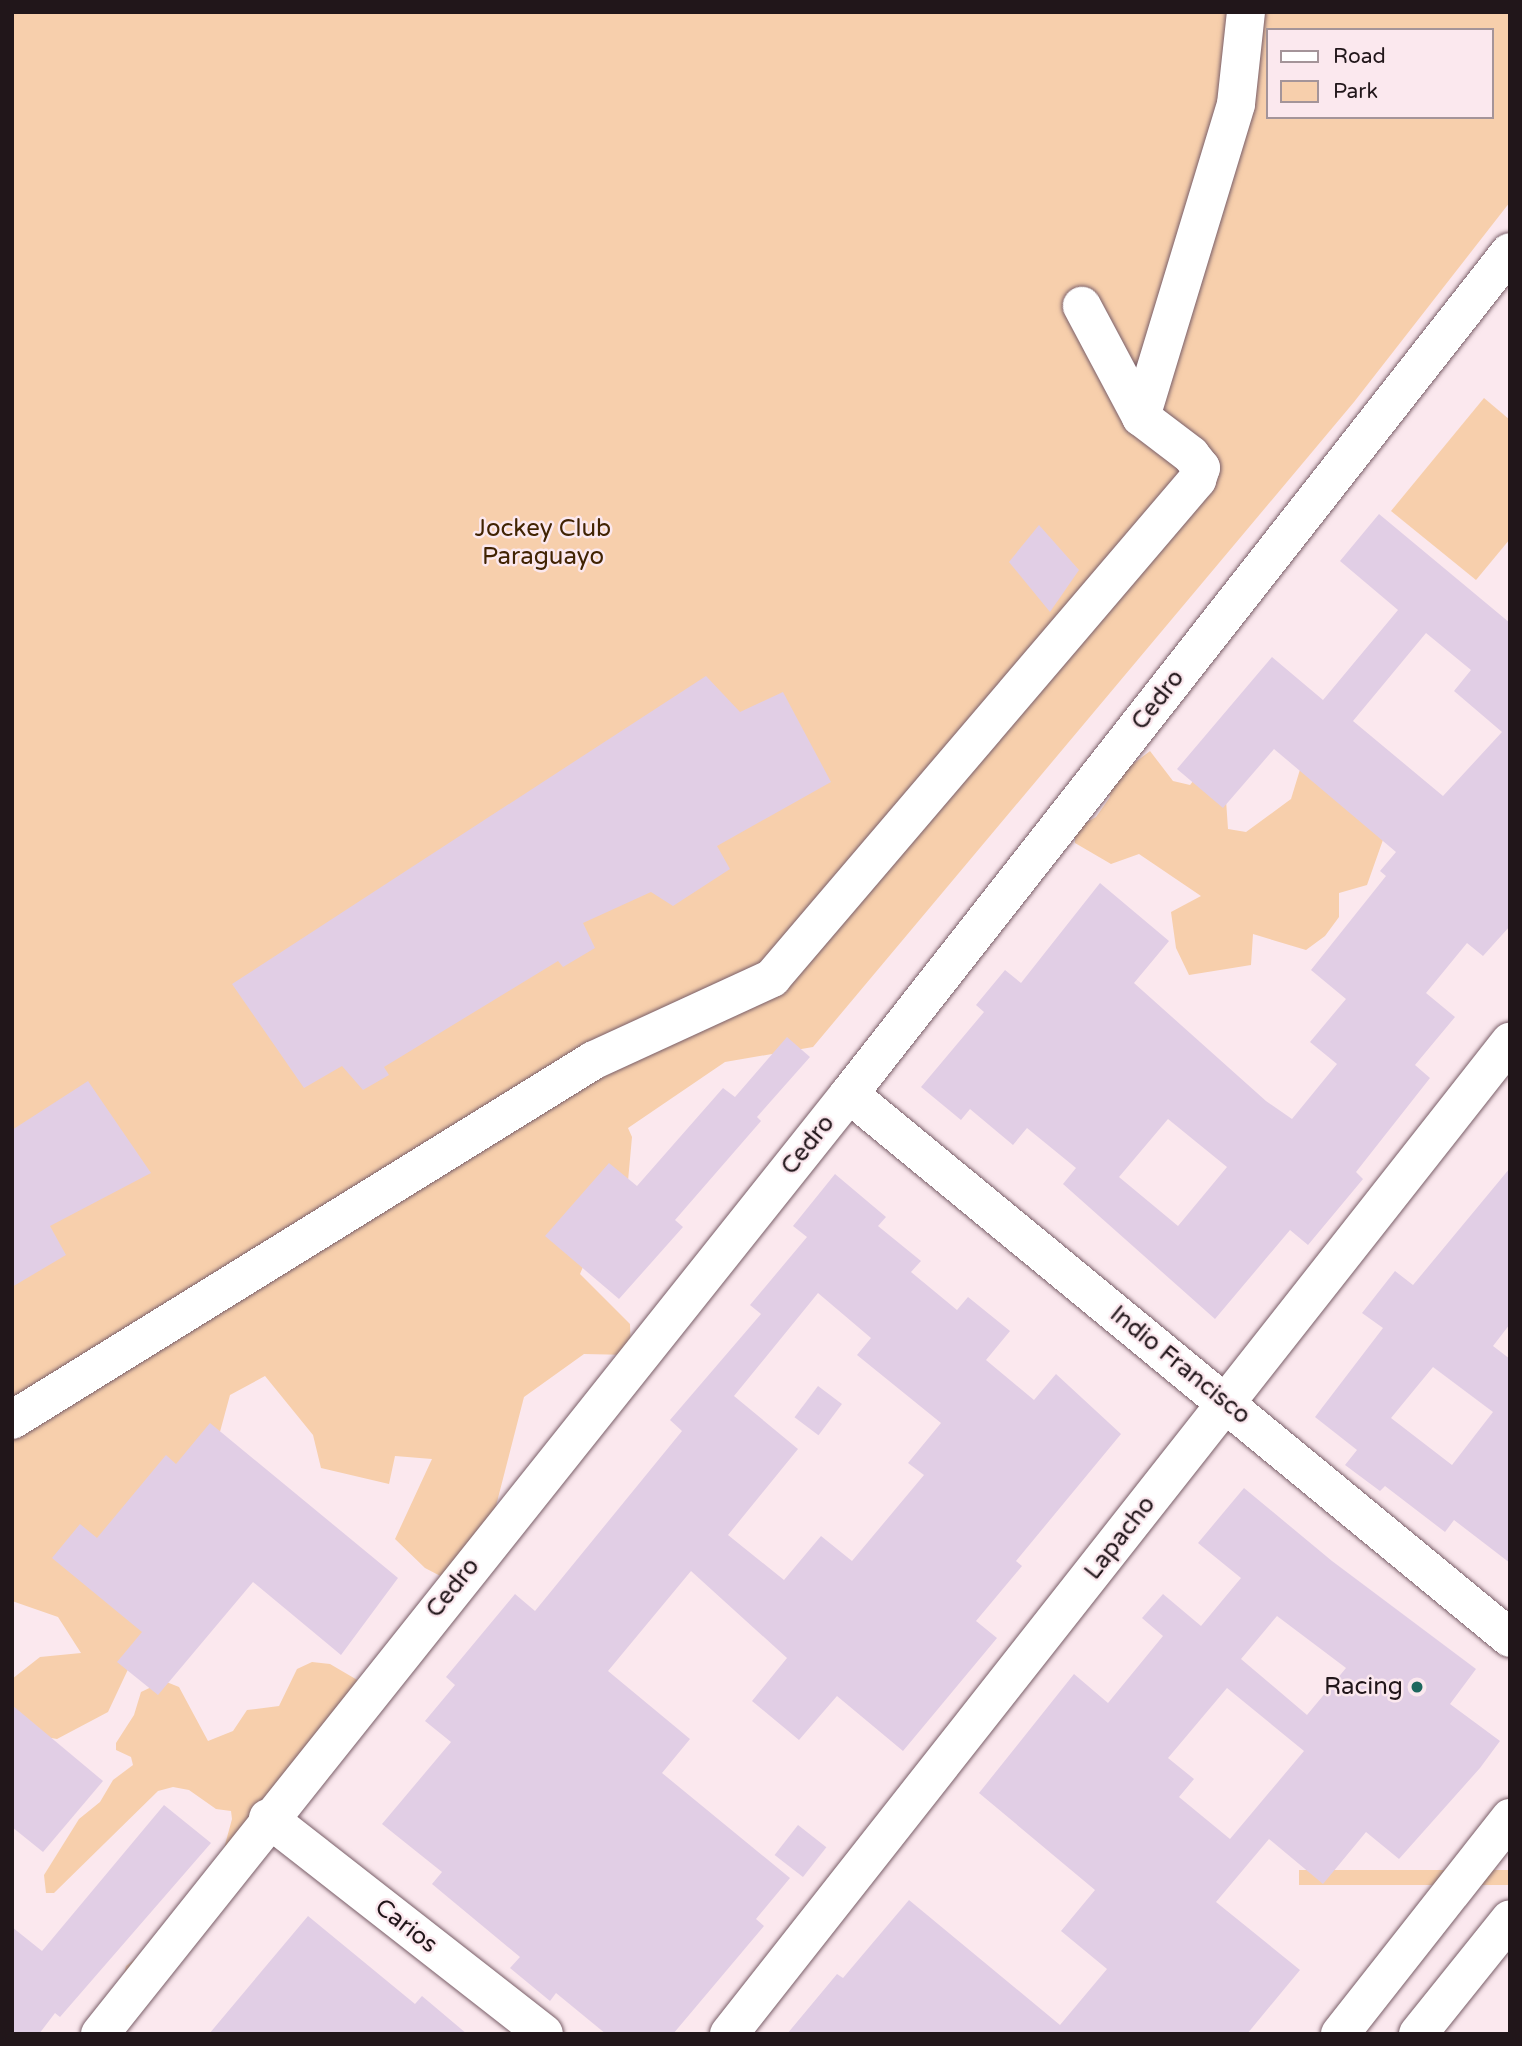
<!DOCTYPE html>
<style>
body{margin:0}
#map{position:relative;width:1522px;height:2046px;overflow:hidden;background:#fbe8ee;font-family:"Varela Round",sans-serif}
div>[style]{position:absolute}
[style*='--x']{left:calc(var(--x)*1px);top:calc(var(--y)*1px);width:calc(var(--w)*1px);rotate:calc(var(--a)*1deg)}
.green>*{inset:0;background:#f7cfac;transform-origin:0 0}
.building>*{inset:0;background:#e1cee5;transform-origin:0 0}
.roads{filter:drop-shadow(0 0 2px #795e68) drop-shadow(0 0 2px #795e68)}
.minor>*{height:38px;margin:-19px;padding:0 19px;transform-origin:19px;border-radius:19px;background:#fff}
.highway>*{height:38px;margin:-19px;padding:0 19px;transform-origin:19px;border-radius:19px;background:#fff}
.dots>*{width:19px;height:19px;translate:-50% -50%;box-sizing:border-box;border:4px solid #fbe8ee;border-radius:50%}
span{translate:-50% -50%;white-space:nowrap;text-align:center;line-height:1.15;-webkit-text-stroke:5px #fbe8ee;paint-order:stroke}
.park-label{font-size:24px;color:#412302}
.street-label{font-size:24px;color:#21161a}
.poi-label{font-size:24px;color:#21161a}
.right{translate:-100% -50%;text-align:right}
.frame{position:absolute;inset:0;border:14px solid #21161a;pointer-events:none}
.legend{position:absolute;left:1266px;top:28px;width:228px;height:91px;box-sizing:border-box;background:#fbe8ee;border:2px solid #a49499;margin:0;padding:9px 12px;list-style:none;font-size:21px;color:#21161a}
.legend li{display:flex;align-items:center;gap:14px;height:35px}
.legend b{width:35px;border:2px solid #a49499}
</style>
<div id="map">
<div class="green">
<div style="clip-path:polygon(evenodd,12px 12px,1510px 12px,1510px 202px,1354px 402px,813px 1047px,725px 1062px,628px 1128px,632px 1137px,626px 1203px,597px 1233px,580px 1274px,630px 1324px,631px 1355px,584px 1354px,524px 1397px,489px 1533px,450px 1581px,425px 1568px,395px 1539px,432px 1459px,395px 1456px,389px 1484px,321px 1468px,313px 1435px,265px 1376px,230px 1395px,175px 1597px,138px 1648px,108px 1712px,57px 1739px,12px 1731px,12px 1679px,40px 1657px,81px 1653px,58px 1617px,12px 1601px,12px 12px,1268px 30px,1492px 30px,1492px 117px,1268px 117px,1268px 30px)"></div>
<div style="clip-path:polygon(1484px 398px,1510px 420px,1510px 539px,1476px 580px,1391px 511px)"></div>
<div style="clip-path:polygon(1150px 751px,1173px 781px,1190px 785px,1198px 775px,1226px 800px,1228px 829px,1246px 832px,1291px 799px,1302px 763px,1384px 837px,1367px 885px,1339px 893px,1339px 917px,1325px 936px,1306px 950px,1253px 934px,1251px 965px,1189px 975px,1176px 948px,1171px 912px,1201px 896px,1139px 854px,1111px 864px,1075px 843px,1075px 829px,1096px 817px,1110px 797px,1104px 769px,1133px 764px)"></div>
<div style="clip-path:polygon(312px 1662px,330px 1664px,359px 1681px,329px 1778px,124px 1974px,126px 1966px,148px 1949px,223px 1852px,232px 1819px,231px 1811px,216px 1809px,189px 1790px,173px 1787px,158px 1791px,54px 1893px,46px 1893px,44px 1875px,79px 1819px,100px 1802px,113px 1780px,133px 1765px,131px 1757px,116px 1750px,116px 1743px,134px 1715px,141px 1692px,164px 1681px,179px 1687px,208px 1741px,233px 1731px,247px 1710px,279px 1706px,297px 1669px)"></div>
<div style="left:1510px;top:1870px;width:15px;height:211px;rotate:90deg"></div>
</div>
<div class="building">
<div style="clip-path:polygon(evenodd,1379px 514px,1510px 623px,1510px 926px,1483px 956px,1467px 943px,1426px 993px,1455px 1017px,1415px 1065px,1430px 1078px,1356px 1172px,1363px 1179px,1308px 1245px,1290px 1230px,1215px 1319px,1063px 1184px,1076px 1168px,1027px 1128px,1013px 1145px,970px 1109px,961px 1120px,921px 1087px,984px 1012px,976px 1005px,1005px 970px,1021px 983px,1100px 883px,1169px 941px,1134px 983px,1266px 1101px,1292px 1119px,1337px 1064px,1310px 1042px,1346px 999px,1311px 970px,1386px 876px,1380px 871px,1396px 852px,1274px 749px,1223px 808px,1177px 769px,1272px 657px,1323px 700px,1398px 610px,1340px 561px,1379px 514px,1426px 633px,1471px 670px,1454px 691px,1502px 732px,1443px 796px,1353px 721px,1426px 633px,1379px 514px,1168px 1119px,1227px 1167px,1178px 1226px,1119px 1177px,1168px 1119px)"></div>
<div style="clip-path:polygon(1039px 525px,1079px 570px,1050px 612px,1009px 562px)"></div>
<div style="clip-path:polygon(706px 676px,740px 712px,783px 692px,831px 782px,717px 846px,730px 869px,673px 906px,651px 892px,583px 923px,595px 948px,563px 967px,558px 961px,384px 1067px,389px 1075px,363px 1090px,342px 1066px,304px 1088px,232px 984px)"></div>
<div style="clip-path:polygon(787px 1037px,810px 1057px,757px 1117px,761px 1121px,675px 1220px,683px 1227px,619px 1299px,545px 1236px,609px 1163px,637px 1186px,723px 1088px,735px 1097px)"></div>
<div style="clip-path:polygon(88px 1081px,151px 1173px,50px 1226px,66px 1255px,12px 1287px,12px 1130px)"></div>
<div style="clip-path:polygon(evenodd,1510px 1168px,1510px 1324px,1493px 1346px,1510px 1359px,1510px 1563px,1454px 1520px,1445px 1532px,1385px 1486px,1380px 1491px,1345px 1465px,1357px 1450px,1315px 1417px,1383px 1328px,1362px 1313px,1395px 1271px,1413px 1285px,1510px 1168px,1433px 1367px,1493px 1412px,1452px 1465px,1391px 1418px,1433px 1367px)"></div>
<div style="clip-path:polygon(evenodd,835px 1174px,886px 1217px,878px 1226px,921px 1261px,911px 1272px,957px 1310px,968px 1297px,1010px 1331px,986px 1360px,1034px 1400px,1056px 1374px,1121px 1434px,1016px 1561px,1022px 1566px,976px 1621px,997px 1638px,903px 1751px,837px 1696px,799px 1740px,752px 1701px,787px 1658px,691px 1571px,608px 1671px,690px 1739px,662px 1773px,790px 1878px,756px 1919px,764px 1926px,673px 2034px,606px 2034px,556px 1993px,550px 2001px,510px 1968px,520px 1957px,432px 1884px,442px 1872px,382px 1824px,451px 1742px,425px 1721px,455px 1685px,446px 1677px,515px 1594px,535px 1611px,682px 1431px,670px 1420px,761px 1314px,750px 1305px,807px 1237px,793px 1226px,835px 1174px,818px 1293px,871px 1338px,857px 1355px,941px 1423px,908px 1463px,924px 1475px,852px 1561px,821px 1536px,784px 1580px,728px 1535px,798px 1449px,734px 1396px,818px 1293px)"></div>
<div style="left:818px;top:1386px;width:30px;height:39px;rotate:37deg"></div>
<div style="clip-path:polygon(210px 1423px,398px 1578px,341px 1655px,253px 1582px,158px 1695px,117px 1662px,142px 1632px,52px 1558px,80px 1524px,97px 1538px,166px 1455px,176px 1464px)"></div>
<div style="clip-path:polygon(evenodd,1244px 1488px,1332px 1561px,1476px 1669px,1450px 1704px,1500px 1741px,1480px 1768px,1399px 1859px,1366px 1832px,1323px 1884px,1269px 1839px,1216px 1902px,1300px 1970px,1247px 2034px,787px 2034px,837px 1974px,843px 1978px,909px 1900px,1060px 2025px,1107px 1969px,1061px 1931px,1095px 1890px,979px 1793px,1074px 1674px,1108px 1703px,1163px 1636px,1142px 1618px,1163px 1594px,1201px 1626px,1241px 1578px,1198px 1543px,1244px 1488px,1277px 1616px,1346px 1668px,1307px 1715px,1241px 1659px,1277px 1616px,1244px 1488px,1227px 1688px,1304px 1751px,1230px 1839px,1179px 1797px,1194px 1779px,1168px 1758px,1227px 1688px)"></div>
<div style="clip-path:polygon(12px 1705px,103px 1781px,43px 1852px,12px 1827px)"></div>
<div style="clip-path:polygon(164px 1805px,211px 1843px,60px 2017px,55px 2013px,39px 2034px,12px 2034px,12px 1927px,42px 1951px)"></div>
<div style="left:798px;top:1825px;width:36px;height:38px;rotate:38deg"></div>
<div style="clip-path:polygon(308px 1916px,415px 2004px,422px 1996px,467px 2034px,209px 2034px)"></div>
</div>
<div class="roads">
<div class="minor">
<div style="--x:1141;--y:417;--w:327;--a:-73.1"></div>
<div style="--x:1236;--y:104;--w:93;--a:-83.8"></div>
<div style="--x:849;--y:1094;--w:856;--a:39.45"></div>
<div style="--x:12;--y:1420;--w:684;--a:-31.74"></div>
<div style="--x:594;--y:1060;--w:196;--a:-24.7"></div>
<div style="--x:772;--y:978;--w:655;--a:-49.52"></div>
<div style="--x:1197;--y:480;--w:13;--a:-72"></div>
<div style="--x:1201;--y:468;--w:16;--a:-128"></div>
<div style="--x:1191;--y:455;--w:63;--a:-142.8"></div>
<div style="--x:1141;--y:417;--w:126;--a:-118"></div>
<div style="--x:268;--y:1818;--w:350;--a:38"></div>
<div style="--x:100;--y:2034;--w:1202;--a:-51.45"></div>
<div style="--x:849;--y:1094;--w:1070;--a:-51.87"></div>
<div style="--x:729;--y:2034;--w:1263;--a:-51.79"></div>
</div>
<div class="highway">
<div style="--x:1340;--y:2034;--w:275;--a:-51.8"></div>
<div style="--x:1418;--y:2034;--w:147;--a:-51.3"></div>
</div>
</div>
<div class="dots">
<div style="left:1417px;top:1687px;background:#1e675e"></div>
</div>
<div class="park-label">
<span style="left:543px;top:543px">Jockey Club<br>Paraguayo</span>
</div>
<div class="street-label">
<span style="left:1158px;top:700px;rotate:-52deg">Cedro</span>
<span style="left:808px;top:1145px;rotate:-51deg">Cedro</span>
<span style="left:1180px;top:1365px;rotate:39deg">Indio Francisco</span>
<span style="left:1120px;top:1538px;rotate:-52deg">Lapacho</span>
<span style="left:453px;top:1588px;rotate:-51deg">Cedro</span>
<span style="left:406px;top:1926px;rotate:38deg">Carios</span>
</div>
<div class="poi-label">
<span class="right" style="left:1403px;top:1687px">Racing</span>
</div>
<div class="frame"></div>
<ul class="legend">
<li><b style="height:9px;background:#fff"></b>Road</li>
<li><b style="height:19px;background:#f7cfac"></b>Park</li>
</ul>
</div>
